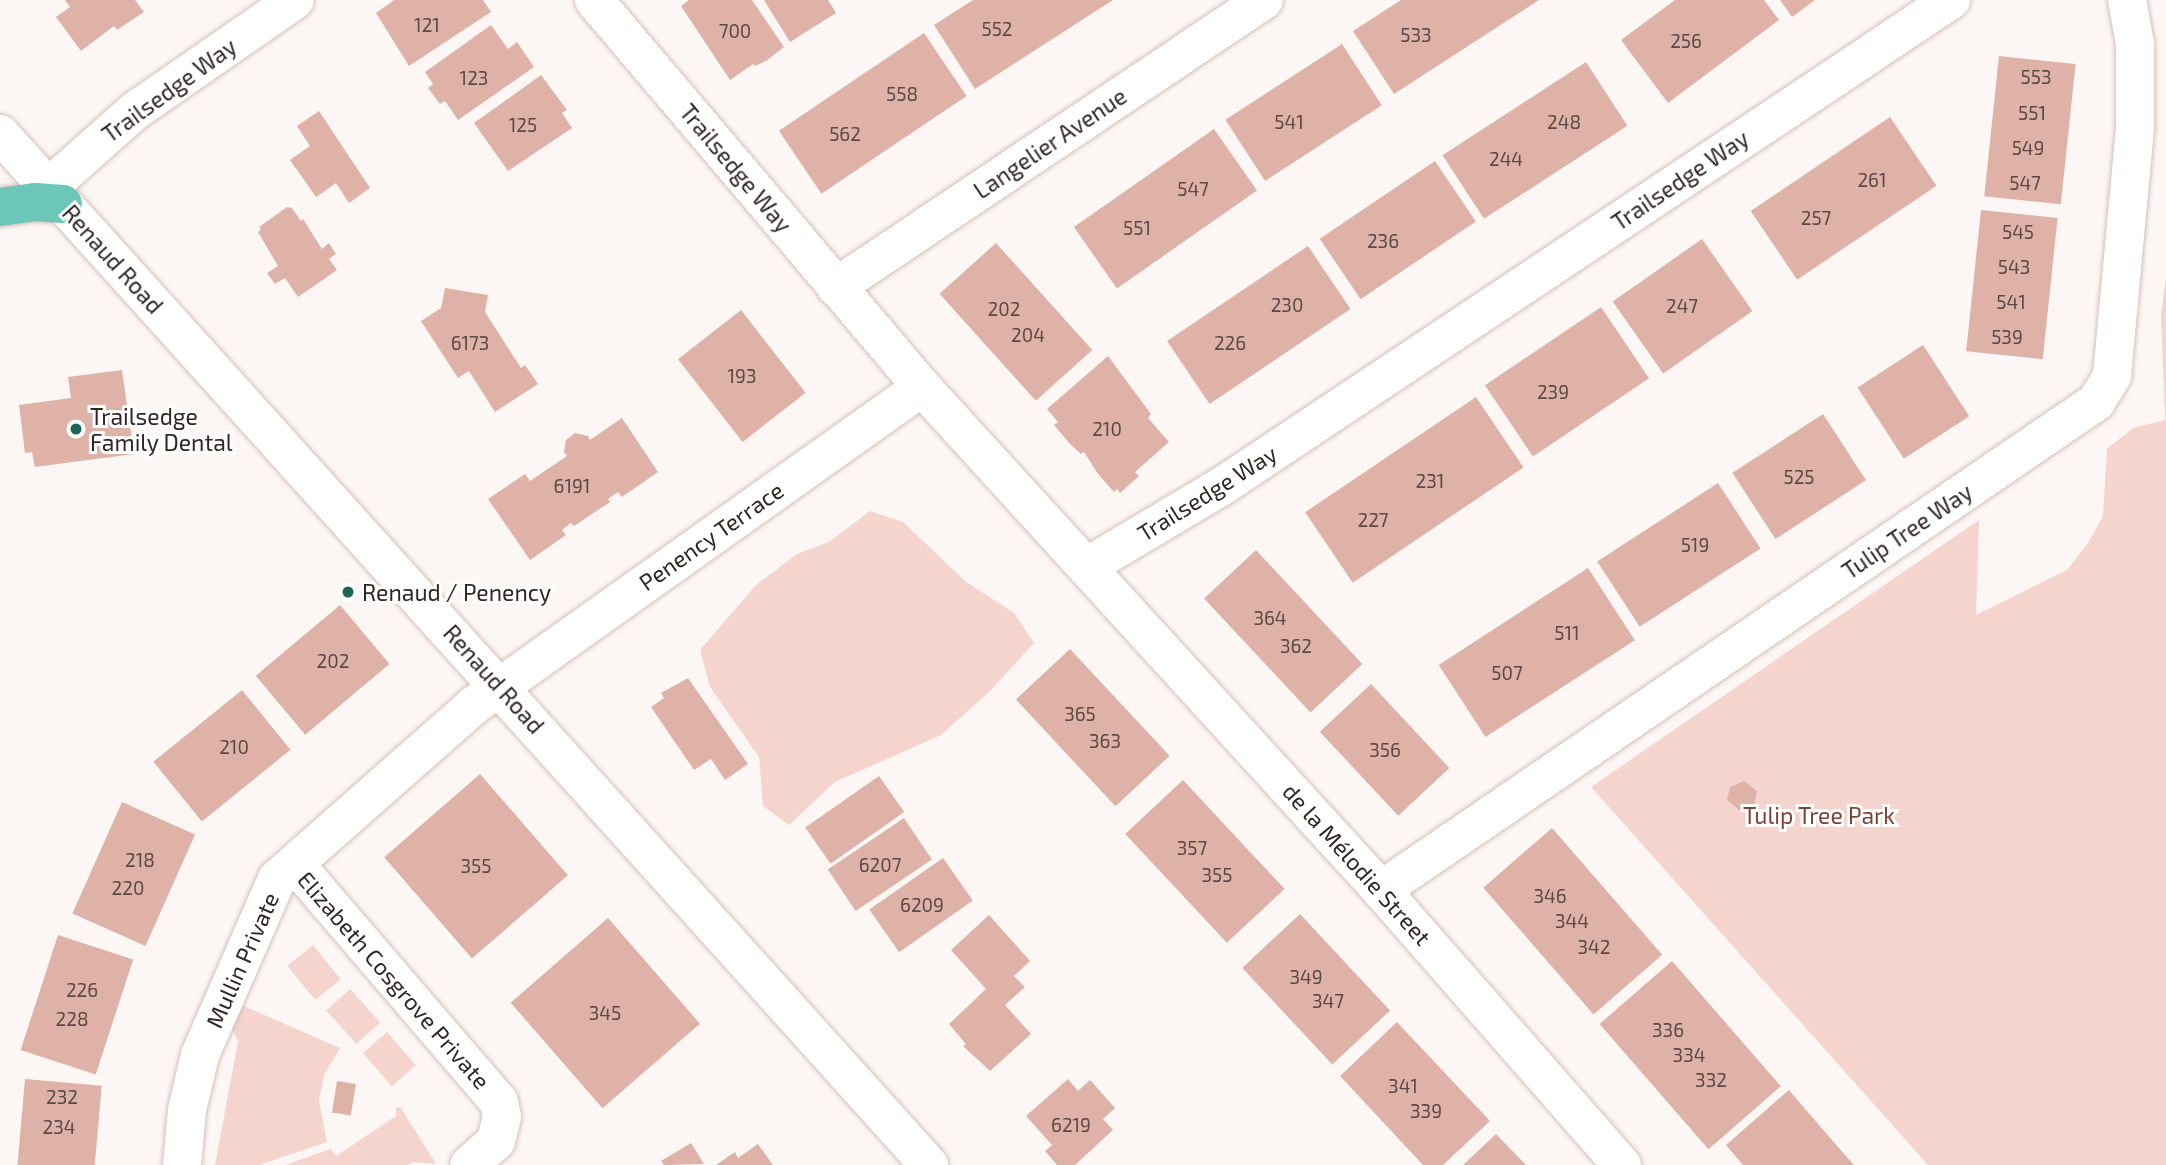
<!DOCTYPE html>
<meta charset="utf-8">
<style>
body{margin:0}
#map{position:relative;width:2166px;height:1165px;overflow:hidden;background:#fcf7f5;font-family:"Exo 2",sans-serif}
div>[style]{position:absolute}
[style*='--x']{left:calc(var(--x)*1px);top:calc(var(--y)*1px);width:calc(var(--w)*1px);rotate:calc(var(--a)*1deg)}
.green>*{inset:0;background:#f4d4cd;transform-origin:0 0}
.building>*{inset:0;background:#deb2a7;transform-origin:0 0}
.roads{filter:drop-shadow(0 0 2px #d7bfb8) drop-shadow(0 0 2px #d7bfb8)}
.minor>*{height:38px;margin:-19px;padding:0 19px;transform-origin:19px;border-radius:19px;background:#fff}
.major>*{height:38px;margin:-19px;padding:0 19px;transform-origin:19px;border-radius:19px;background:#6dc7b9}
.dots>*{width:19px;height:19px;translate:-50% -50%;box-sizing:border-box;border:4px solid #fff;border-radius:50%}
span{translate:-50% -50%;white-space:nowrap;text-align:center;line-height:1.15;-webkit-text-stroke:6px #fff;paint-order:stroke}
.number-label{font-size:19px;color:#5c4945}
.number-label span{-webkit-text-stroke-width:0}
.street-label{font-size:23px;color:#302624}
.poi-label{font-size:23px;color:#302624}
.left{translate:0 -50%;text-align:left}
.park-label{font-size:23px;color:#7d4335}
</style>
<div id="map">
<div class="green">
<div style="clip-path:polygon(2166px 278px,2166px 1165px,1928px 1165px,1591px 787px,1979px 520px,1976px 615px,2067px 570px,2088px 543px,2103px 516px,2107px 449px,2133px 428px,2165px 420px,2161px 314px)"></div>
<div style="clip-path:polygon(870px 511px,903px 522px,965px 581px,1014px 613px,1034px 643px,991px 690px,941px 735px,835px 782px,789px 825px,763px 806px,759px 757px,710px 687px,700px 650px,756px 585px,797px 554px,829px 542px)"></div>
<div style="left:313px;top:945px;width:44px;height:33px;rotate:51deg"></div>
<div style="left:350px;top:989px;width:45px;height:32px;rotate:48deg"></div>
<div style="clip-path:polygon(239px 1004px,340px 1048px,324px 1075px,319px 1101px,327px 1142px,259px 1165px,215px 1165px,238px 1041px,229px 1024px)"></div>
<div style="left:387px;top:1032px;width:44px;height:32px;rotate:49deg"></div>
<div style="clip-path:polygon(396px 1107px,401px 1108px,436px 1164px,413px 1162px,408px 1165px,285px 1165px,331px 1149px,336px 1156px,396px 1116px)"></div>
</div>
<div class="building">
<div style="clip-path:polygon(65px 0,135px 0,144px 12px,117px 30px,114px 26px,81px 51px,56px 17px,70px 7px)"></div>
<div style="clip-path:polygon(394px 0,483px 0,491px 12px,409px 66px,376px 13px)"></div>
<div style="clip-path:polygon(689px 0,752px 0,784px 47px,766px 61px,755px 66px,753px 64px,730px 80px,681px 6px)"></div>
<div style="clip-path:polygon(764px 0,828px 0,836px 13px,790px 42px)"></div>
<div style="clip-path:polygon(973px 0,1113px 0,975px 89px,934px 25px)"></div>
<div style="clip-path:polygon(1401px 0,1539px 0,1394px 94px,1353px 31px)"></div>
<div style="clip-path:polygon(1675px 0,1764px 0,1779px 20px,1668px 103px,1621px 40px)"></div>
<div style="clip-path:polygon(1780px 0,1815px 0,1792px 17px)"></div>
<div style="clip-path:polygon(491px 25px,508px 49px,517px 42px,534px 67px,458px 120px,445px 101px,440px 104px,428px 88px,433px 84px,425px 72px)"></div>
<div style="left:924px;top:33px;width:76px;height:175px;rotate:56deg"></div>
<div style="left:1342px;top:44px;width:73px;height:139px;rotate:57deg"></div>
<div style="left:1999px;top:56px;width:77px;height:141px;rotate:6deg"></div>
<div style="left:1586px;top:62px;width:76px;height:171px;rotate:57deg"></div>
<div style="clip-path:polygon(541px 75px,567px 110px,562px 113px,572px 128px,508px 171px,474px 123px)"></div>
<div style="clip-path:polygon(319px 111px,370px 188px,349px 203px,336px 183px,316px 197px,290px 160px,310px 146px,297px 126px)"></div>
<div style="left:1890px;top:117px;width:83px;height:168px;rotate:56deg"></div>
<div style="left:1214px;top:129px;width:75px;height:171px;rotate:55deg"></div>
<div style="left:1435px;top:161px;width:73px;height:139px;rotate:56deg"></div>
<div style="clip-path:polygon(287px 207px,292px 208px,301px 221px,303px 219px,322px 249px,329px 243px,336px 254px,329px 259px,337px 270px,298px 297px,285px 278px,275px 284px,267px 273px,278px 266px,258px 232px,261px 230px,259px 227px)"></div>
<div style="left:1981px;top:210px;width:77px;height:142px;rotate:6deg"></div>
<div style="left:1702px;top:239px;width:88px;height:109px;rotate:55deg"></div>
<div style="left:996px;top:243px;width:144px;height:76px;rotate:48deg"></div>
<div style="left:1308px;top:246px;width:76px;height:170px;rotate:56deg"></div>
<div style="clip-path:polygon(445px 288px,488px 295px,485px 312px,521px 368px,525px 365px,538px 384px,495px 412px,469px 371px,458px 378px,421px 321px,441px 308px)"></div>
<div style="left:1601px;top:307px;width:86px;height:140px;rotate:56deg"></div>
<div style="left:741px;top:310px;width:105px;height:80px;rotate:52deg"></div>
<div style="left:1923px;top:345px;width:85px;height:78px;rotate:57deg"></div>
<div style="clip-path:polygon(1108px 356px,1151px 414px,1148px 418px,1169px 442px,1135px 472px,1139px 476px,1120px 493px,1117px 489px,1114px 492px,1098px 474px,1084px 452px,1081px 454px,1070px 444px,1054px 425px,1058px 422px,1047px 409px)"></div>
<div style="clip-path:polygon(122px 370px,134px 454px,35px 467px,32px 452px,25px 453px,19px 405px,71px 398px,68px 377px)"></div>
<div style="left:1476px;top:397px;width:85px;height:206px;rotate:56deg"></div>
<div style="left:1823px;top:414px;width:79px;height:108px;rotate:57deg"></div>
<div style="clip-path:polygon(622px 418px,658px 472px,622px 497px,618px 492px,608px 499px,610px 502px,574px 526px,571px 523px,562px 530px,566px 535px,530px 560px,488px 499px,525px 474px,530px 481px,567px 456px,564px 452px,566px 440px,575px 433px,588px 436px,590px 440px)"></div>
<div style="left:1718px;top:483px;width:78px;height:144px;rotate:57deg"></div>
<div style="left:1256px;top:550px;width:156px;height:71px;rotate:47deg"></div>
<div style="left:1588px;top:568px;width:86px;height:178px;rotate:57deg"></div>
<div style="left:340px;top:605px;width:77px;height:110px;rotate:50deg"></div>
<div style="left:1070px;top:649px;width:146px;height:74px;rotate:47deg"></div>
<div style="clip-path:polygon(688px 678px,748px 764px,725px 780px,711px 759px,694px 770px,651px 707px,664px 698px,661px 693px)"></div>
<div style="left:1371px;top:684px;width:115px;height:70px;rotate:47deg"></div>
<div style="left:242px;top:690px;width:77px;height:114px;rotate:51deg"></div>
<div style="left:480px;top:774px;width:134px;height:127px;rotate:49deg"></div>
<div style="left:879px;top:776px;width:44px;height:90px;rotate:55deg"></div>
<div style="left:1183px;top:780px;width:149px;height:79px;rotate:47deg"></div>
<div style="clip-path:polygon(1744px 781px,1757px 791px,1754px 807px,1739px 810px,1727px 800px,1730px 787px)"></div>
<div style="left:122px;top:802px;width:80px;height:122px;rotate:24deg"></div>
<div style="left:904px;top:818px;width:50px;height:92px;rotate:56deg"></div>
<div style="left:1552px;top:828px;width:168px;height:91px;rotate:49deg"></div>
<div style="left:943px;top:858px;width:52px;height:90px;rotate:55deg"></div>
<div style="left:1300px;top:914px;width:132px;height:79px;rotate:47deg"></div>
<div style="clip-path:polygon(989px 915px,1030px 961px,1014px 976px,1025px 987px,1005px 1005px,1031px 1034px,990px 1071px,963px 1046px,966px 1044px,949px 1024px,986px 989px,951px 950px)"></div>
<div style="left:608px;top:918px;width:140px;height:129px;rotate:49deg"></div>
<div style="left:58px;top:935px;width:79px;height:121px;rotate:18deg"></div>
<div style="left:1672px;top:961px;width:166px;height:96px;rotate:49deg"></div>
<div style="clip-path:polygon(1397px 1022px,1490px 1121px,1443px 1165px,1423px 1165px,1340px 1076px)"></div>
<div style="left:25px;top:1079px;width:77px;height:86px;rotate:5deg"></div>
<div style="clip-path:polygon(1068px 1079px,1078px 1091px,1090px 1080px,1115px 1108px,1103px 1119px,1113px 1130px,1075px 1165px,1057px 1165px,1045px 1151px,1052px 1145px,1026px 1116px)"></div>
<div style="left:337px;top:1081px;width:19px;height:32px;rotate:9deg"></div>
<div style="clip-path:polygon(1789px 1090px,1831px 1139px,1854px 1165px,1743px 1165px,1726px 1145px)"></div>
<div style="clip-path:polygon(1496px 1134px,1526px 1165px,1463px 1165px)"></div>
<div style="clip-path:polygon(691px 1143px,704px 1164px,664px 1165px,661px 1161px)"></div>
<div style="clip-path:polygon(758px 1144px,773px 1165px,716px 1165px,735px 1152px,738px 1158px)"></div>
</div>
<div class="roads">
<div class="minor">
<div style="--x:594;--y:0;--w:507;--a:49.72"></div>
<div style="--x:922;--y:387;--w:681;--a:47.62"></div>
<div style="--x:1381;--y:890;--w:366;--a:48.8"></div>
<div style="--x:0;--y:134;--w:1388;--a:47.98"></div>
<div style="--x:48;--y:188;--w:118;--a:-41.6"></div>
<div style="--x:136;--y:110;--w:193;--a:-34.7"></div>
<div style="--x:836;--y:287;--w:515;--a:-33.84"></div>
<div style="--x:1088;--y:566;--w:158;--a:-30.8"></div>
<div style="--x:1224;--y:485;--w:874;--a:-33.71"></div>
<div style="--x:295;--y:864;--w:313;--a:49.4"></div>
<div style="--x:499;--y:1102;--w:15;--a:79"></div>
<div style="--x:502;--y:1117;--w:25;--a:104"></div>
<div style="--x:496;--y:1141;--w:36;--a:138"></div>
<div style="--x:1381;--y:890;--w:866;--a:-34.31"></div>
<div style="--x:2096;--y:402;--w:31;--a:-58"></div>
<div style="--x:2112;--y:376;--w:249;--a:-84.7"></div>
<div style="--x:2135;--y:128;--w:84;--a:-90"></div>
<div style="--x:2135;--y:44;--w:45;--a:-100.3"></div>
<div style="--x:182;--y:1165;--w:55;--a:-84.8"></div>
<div style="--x:187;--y:1110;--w:57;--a:-76.7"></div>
<div style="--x:200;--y:1055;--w:192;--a:-66.4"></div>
<div style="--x:277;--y:879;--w:261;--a:-41.4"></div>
<div style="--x:473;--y:706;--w:551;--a:-35.39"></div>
</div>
<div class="major">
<div style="--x:0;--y:207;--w:35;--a:-8"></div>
<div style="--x:35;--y:202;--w:28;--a:4"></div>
</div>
</div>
<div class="dots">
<div style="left:76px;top:429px;background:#206558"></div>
<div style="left:348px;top:592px;background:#206558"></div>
</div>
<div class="number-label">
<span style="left:427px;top:25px">121</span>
<span style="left:997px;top:29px">552</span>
<span style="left:735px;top:31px">700</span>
<span style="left:1416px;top:35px">533</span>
<span style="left:1686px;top:41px">256</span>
<span style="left:2036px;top:77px">553</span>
<span style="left:474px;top:78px">123</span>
<span style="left:902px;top:94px">558</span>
<span style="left:2032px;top:113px">551</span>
<span style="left:1289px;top:122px">541</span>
<span style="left:1564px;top:122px">248</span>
<span style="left:523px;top:125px">125</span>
<span style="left:845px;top:134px">562</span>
<span style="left:2028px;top:148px">549</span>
<span style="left:1506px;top:159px">244</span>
<span style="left:1872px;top:180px">261</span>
<span style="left:2025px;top:183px">547</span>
<span style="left:1193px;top:189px">547</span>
<span style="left:1816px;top:218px">257</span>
<span style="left:1137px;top:228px">551</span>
<span style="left:2018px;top:232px">545</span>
<span style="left:1383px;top:241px">236</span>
<span style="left:2014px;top:267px">543</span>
<span style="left:2011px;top:302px">541</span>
<span style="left:1287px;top:305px">230</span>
<span style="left:1682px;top:306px">247</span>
<span style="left:1004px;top:309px">202</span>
<span style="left:1028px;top:335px">204</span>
<span style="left:2007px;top:337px">539</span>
<span style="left:470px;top:343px">6173</span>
<span style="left:1230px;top:343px">226</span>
<span style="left:742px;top:376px">193</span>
<span style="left:1553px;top:392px">239</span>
<span style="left:1107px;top:429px">210</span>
<span style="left:1799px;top:477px">525</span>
<span style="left:1430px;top:481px">231</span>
<span style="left:572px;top:486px">6191</span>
<span style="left:1373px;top:520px">227</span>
<span style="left:1695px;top:545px">519</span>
<span style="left:1270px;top:618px">364</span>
<span style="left:1567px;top:633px">511</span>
<span style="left:1296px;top:646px">362</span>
<span style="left:333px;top:661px">202</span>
<span style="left:1507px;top:673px">507</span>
<span style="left:1080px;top:714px">365</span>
<span style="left:1105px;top:741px">363</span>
<span style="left:234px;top:747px">210</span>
<span style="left:1385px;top:750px">356</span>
<span style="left:1192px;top:848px">357</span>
<span style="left:140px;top:860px">218</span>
<span style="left:880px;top:865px">6207</span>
<span style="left:476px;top:866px">355</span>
<span style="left:1217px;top:875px">355</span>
<span style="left:128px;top:888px">220</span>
<span style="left:1550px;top:896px">346</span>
<span style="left:922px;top:905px">6209</span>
<span style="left:1572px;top:921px">344</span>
<span style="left:1594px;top:947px">342</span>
<span style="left:1306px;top:977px">349</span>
<span style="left:82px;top:990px">226</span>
<span style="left:1328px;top:1001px">347</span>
<span style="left:605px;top:1013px">345</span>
<span style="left:72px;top:1019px">228</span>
<span style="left:1668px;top:1030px">336</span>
<span style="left:1689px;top:1055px">334</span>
<span style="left:1711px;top:1080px">332</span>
<span style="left:1403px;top:1086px">341</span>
<span style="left:62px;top:1097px">232</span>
<span style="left:1426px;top:1111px">339</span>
<span style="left:1071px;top:1125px">6219</span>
<span style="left:59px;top:1127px">234</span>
</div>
<div class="street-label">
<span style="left:169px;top:90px;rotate:-36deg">Trailsedge Way</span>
<span style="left:1050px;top:143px;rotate:-34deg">Langelier Avenue</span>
<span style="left:736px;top:168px;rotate:50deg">Trailsedge Way</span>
<span style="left:1680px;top:180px;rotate:-34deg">Trailsedge Way</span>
<span style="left:113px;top:259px;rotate:48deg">Renaud Road</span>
<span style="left:1207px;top:493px;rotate:-32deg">Trailsedge Way</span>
<span style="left:1907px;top:531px;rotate:-34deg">Tulip Tree Way</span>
<span style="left:711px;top:536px;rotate:-35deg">Penency Terrace</span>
<span style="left:494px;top:679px;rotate:48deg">Renaud Road</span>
<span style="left:1357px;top:864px;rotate:48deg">de la Mélodie Street</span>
<span style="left:242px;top:960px;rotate:-66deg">Mullin Private</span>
<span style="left:394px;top:980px;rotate:49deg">Elizabeth Cosgrove Private</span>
</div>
<div class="poi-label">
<span class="left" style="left:90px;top:429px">Trailsedge<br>Family Dental</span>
<span class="left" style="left:362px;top:592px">Renaud / Penency</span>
</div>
<div class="park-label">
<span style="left:1819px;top:815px">Tulip Tree Park</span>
</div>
</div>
